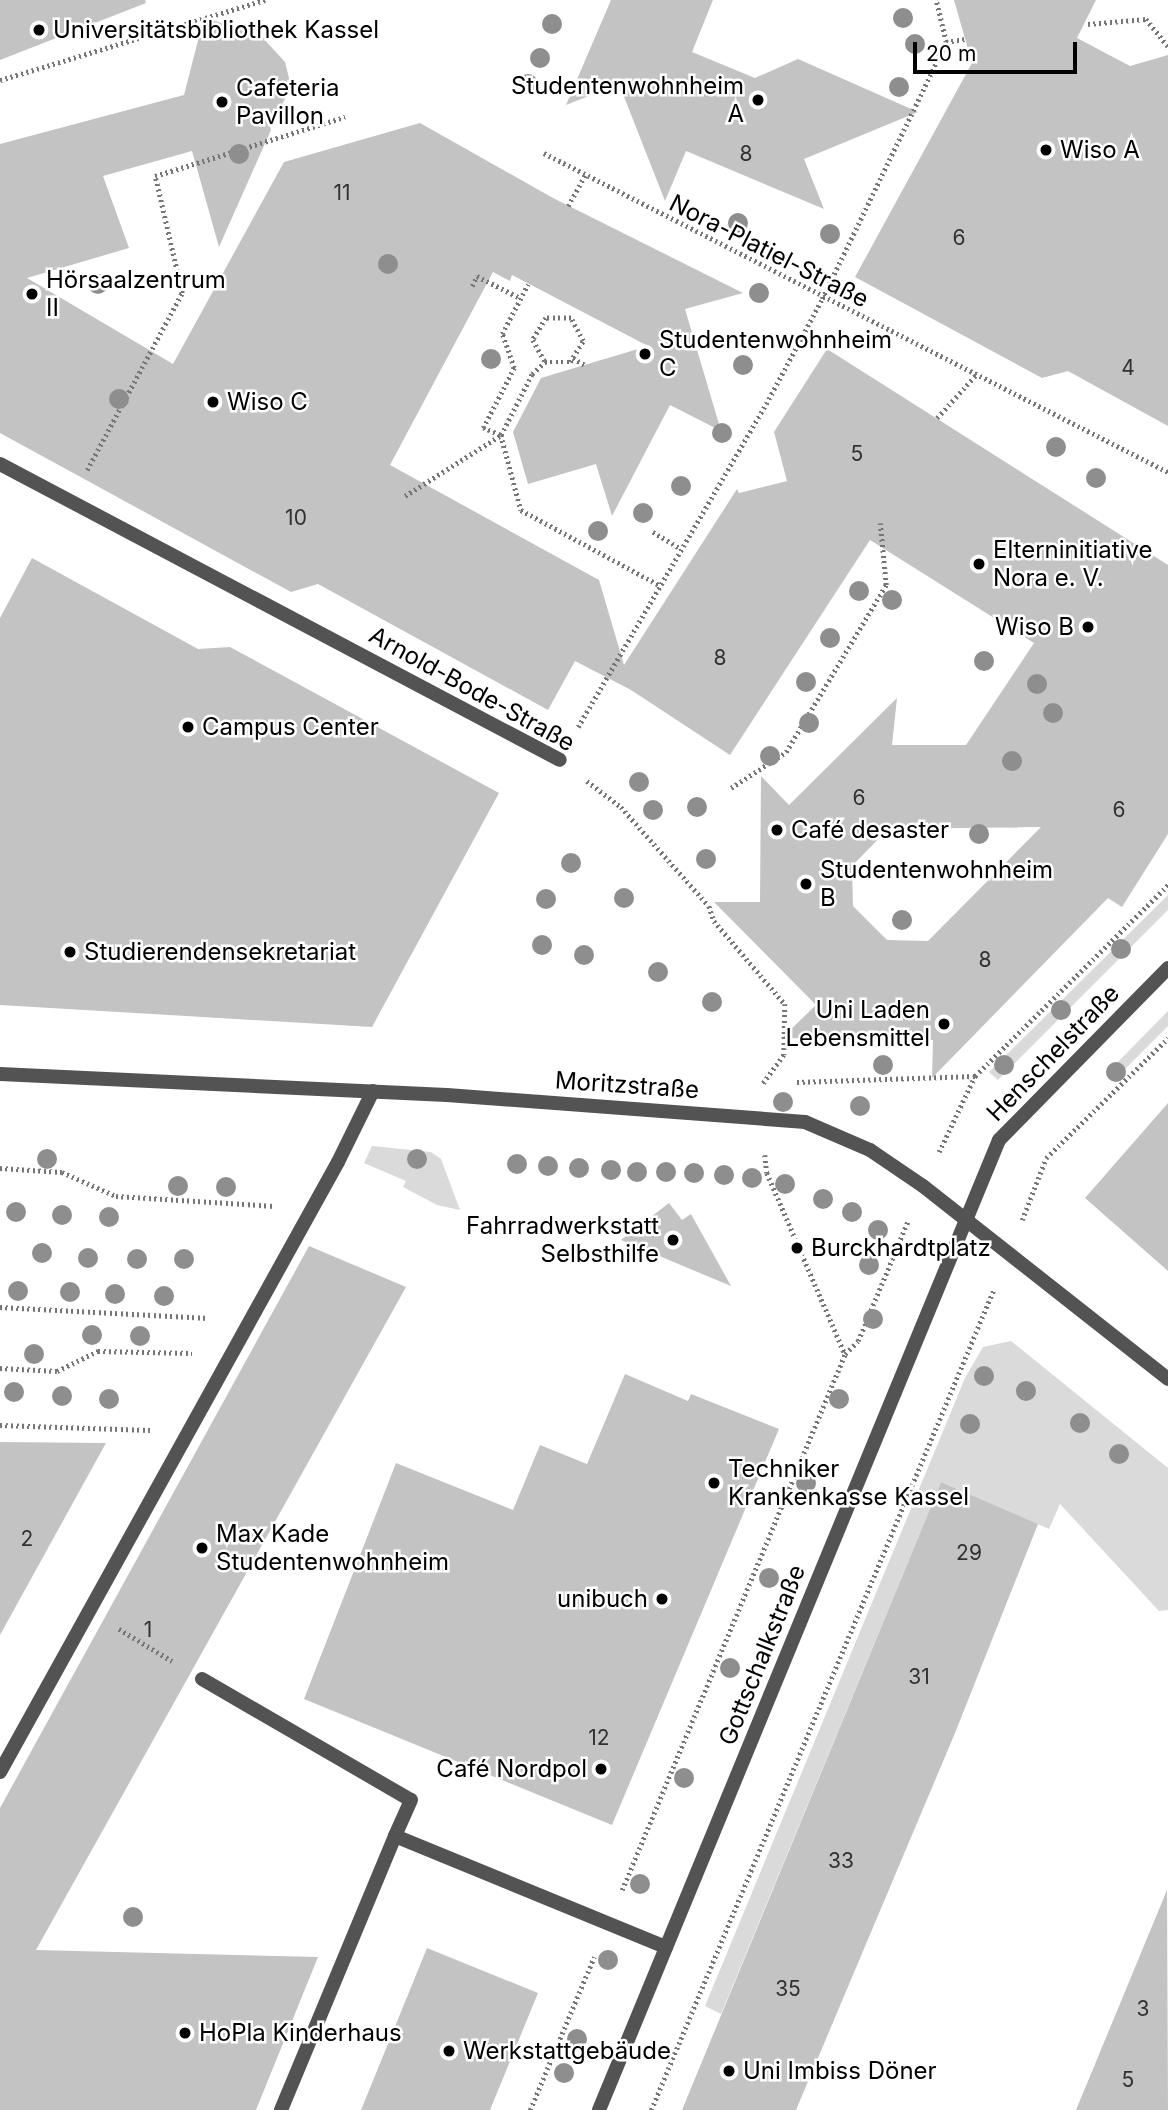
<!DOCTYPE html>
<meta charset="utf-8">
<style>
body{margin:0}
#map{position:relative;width:1168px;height:2110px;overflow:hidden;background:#fff;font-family:Inter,sans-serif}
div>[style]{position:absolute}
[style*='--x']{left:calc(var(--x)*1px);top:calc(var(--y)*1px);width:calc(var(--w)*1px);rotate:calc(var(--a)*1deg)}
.green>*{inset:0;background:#dadada}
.building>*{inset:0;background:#c3c3c3}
.path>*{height:4.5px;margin-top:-2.25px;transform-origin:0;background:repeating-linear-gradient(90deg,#757575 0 2px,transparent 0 5.5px)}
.lane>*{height:14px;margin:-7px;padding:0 7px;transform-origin:7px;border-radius:7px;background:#535353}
.street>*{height:14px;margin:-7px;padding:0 7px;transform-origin:7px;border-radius:7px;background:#535353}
.trees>*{width:20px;height:20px;margin:-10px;border-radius:50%;background:#8e8e8e}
.dots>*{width:19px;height:19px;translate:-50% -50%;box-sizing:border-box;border:4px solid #fff;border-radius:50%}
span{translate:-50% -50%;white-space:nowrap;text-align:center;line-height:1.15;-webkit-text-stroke:5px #fff;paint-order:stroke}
.number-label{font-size:21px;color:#313131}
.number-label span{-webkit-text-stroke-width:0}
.poi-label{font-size:24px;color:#000}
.left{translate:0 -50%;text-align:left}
.right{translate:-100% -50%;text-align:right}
.street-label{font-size:24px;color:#000}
.scale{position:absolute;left:913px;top:42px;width:164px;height:32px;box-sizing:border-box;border:4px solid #000;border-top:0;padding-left:9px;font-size:21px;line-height:24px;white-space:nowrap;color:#000;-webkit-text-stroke:5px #fff;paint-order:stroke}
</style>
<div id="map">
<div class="green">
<div style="clip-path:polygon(1168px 895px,1168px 910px,998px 1080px,989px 1072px)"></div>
<div style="clip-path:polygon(1168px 1011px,1168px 1026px,1113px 1081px,1106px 1074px)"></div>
<div style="clip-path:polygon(372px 1146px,431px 1152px,441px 1159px,460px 1210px,437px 1205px,403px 1187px,406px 1181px,364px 1163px)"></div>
<div style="clip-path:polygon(1011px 1341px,1168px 1468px,1168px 1610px,1159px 1611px,1060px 1504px,1049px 1529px,941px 1482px,721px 2014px,705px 2006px,965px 1378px,983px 1347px)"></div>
</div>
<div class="building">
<div style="clip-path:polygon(0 0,145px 0,146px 3px,0 60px)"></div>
<div style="clip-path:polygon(611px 0,713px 0,692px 52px,755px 78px,798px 59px,918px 112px,804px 159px,824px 209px,686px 151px,665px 201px,619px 84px,566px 105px)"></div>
<div style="clip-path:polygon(954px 0,1096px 0,1077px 38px,1130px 66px,1168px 55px,1168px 426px,1068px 371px,1042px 378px,855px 277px,972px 63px)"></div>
<div style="clip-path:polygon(evenodd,204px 17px,263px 38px,285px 62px,289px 78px,287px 94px,219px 247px,192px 151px,103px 176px,129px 248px,27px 278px,173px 364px,284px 162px,420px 123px,553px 198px,743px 293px,685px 309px,721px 431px,670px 405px,612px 516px,596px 464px,528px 484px,513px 432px,541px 378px,648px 346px,512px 275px,510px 281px,493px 272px,390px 465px,599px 580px,624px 665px,737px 489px,739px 493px,787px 481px,774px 432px,827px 349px,1168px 565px,1168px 834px,1122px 907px,1108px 898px,932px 1078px,933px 1040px,782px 1038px,816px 1005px,714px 902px,760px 902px,761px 776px,789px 805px,897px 698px,892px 745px,966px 745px,1034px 643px,870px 540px,730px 755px,631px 690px,575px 661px,548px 710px,318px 584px,291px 592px,0 433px,0 144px,184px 95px,204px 17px,1041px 827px,928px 941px,887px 940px,853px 906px,852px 866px,888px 829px,1041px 827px)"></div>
<div style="clip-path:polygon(32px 558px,198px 649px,230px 647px,499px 793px,372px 1027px,0 1005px,0 618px)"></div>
<div style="clip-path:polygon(1168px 1103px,1168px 1271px,1085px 1198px)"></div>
<div style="clip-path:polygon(669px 1203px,682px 1220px,691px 1214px,731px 1286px,621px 1240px)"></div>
<div style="clip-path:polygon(309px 1246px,406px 1287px,36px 1950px,318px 1957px,256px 2110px,0 2110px,0 1808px)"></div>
<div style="clip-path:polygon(625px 1374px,688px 1401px,691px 1394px,779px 1429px,612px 1825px,304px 1699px,396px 1463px,513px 1510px,540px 1445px,587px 1464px)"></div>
<div style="clip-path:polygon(0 1442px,106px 1443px,0 1635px)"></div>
<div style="clip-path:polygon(941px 1482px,1038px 1524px,955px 1733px,796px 2110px,682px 2110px)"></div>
<div style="clip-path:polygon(1167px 1890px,1168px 2110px,1076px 2110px,1105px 2040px)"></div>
<div style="clip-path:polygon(427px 1948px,538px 1993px,490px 2110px,361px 2110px)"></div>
</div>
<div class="path">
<div style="--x:1088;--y:24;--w:58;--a:-4.9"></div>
<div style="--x:1146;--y:19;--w:35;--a:51"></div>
<div style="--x:946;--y:42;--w:20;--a:-9"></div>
<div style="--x:0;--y:80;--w:277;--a:-16.8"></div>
<div style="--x:544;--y:153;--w:701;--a:27.08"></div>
<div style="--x:568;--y:206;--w:35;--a:-61"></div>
<div style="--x:472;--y:286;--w:11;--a:-63"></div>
<div style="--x:477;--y:276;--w:48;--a:27.1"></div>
<div style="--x:573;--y:358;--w:14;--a:30"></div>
<div style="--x:937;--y:418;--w:57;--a:-47.9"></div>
<div style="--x:500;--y:435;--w:18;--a:-158"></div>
<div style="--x:483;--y:428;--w:68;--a:-62.7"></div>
<div style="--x:514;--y:368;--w:36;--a:-109"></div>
<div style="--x:502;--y:334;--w:56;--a:-62.5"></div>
<div style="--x:501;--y:435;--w:78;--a:75.1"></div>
<div style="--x:521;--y:510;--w:157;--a:28.5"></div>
<div style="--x:87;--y:470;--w:201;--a:-61.8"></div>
<div style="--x:182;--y:293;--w:120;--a:-103"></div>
<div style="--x:155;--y:176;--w:199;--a:-17.3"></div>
<div style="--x:405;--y:496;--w:114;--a:-32.4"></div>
<div style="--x:501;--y:435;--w:68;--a:-63.1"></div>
<div style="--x:532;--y:374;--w:18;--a:-43"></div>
<div style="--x:545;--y:362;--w:25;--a:0"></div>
<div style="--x:570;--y:362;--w:25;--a:-58"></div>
<div style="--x:583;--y:341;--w:26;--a:-118"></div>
<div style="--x:571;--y:318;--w:25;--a:180"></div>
<div style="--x:546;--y:318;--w:26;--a:121"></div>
<div style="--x:533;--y:340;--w:25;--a:61"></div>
<div style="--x:653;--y:532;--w:31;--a:31"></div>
<div style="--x:578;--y:727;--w:374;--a:-59.8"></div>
<div style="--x:766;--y:404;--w:119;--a:-61.9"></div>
<div style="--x:822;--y:299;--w:285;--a:-64.2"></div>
<div style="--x:946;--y:42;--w:43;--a:-103.4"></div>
<div style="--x:587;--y:781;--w:43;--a:37.4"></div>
<div style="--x:621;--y:807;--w:132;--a:48.4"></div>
<div style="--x:709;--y:906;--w:16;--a:72"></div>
<div style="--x:714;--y:921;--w:109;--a:49.5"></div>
<div style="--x:785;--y:1004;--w:51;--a:91.1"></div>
<div style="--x:784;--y:1055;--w:36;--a:126"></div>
<div style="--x:731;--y:788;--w:66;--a:-33.2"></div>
<div style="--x:786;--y:752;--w:195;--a:-59.1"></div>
<div style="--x:886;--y:585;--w:62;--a:-95.5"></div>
<div style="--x:797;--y:1082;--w:178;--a:-1.9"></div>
<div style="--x:939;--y:1152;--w:84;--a:-64.7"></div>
<div style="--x:975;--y:1076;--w:272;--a:-44.7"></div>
<div style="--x:765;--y:1155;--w:18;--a:84"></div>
<div style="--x:767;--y:1173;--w:197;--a:66.7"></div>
<div style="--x:0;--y:1168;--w:62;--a:3.7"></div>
<div style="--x:62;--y:1172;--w:59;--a:24"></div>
<div style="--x:116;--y:1196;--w:158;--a:3.6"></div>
<div style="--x:1022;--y:1220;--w:66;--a:-68.8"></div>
<div style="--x:1046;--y:1158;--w:171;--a:-44.5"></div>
<div style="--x:0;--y:1307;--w:209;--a:3"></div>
<div style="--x:0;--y:1368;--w:57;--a:3"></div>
<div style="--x:57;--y:1371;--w:46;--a:-26"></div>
<div style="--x:98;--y:1351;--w:94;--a:1.2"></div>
<div style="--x:0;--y:1425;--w:150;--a:1.9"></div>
<div style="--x:119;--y:1629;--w:62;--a:31.1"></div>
<div style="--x:622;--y:1890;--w:581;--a:-67.41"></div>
<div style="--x:845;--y:1354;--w:18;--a:-45"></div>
<div style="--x:858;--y:1341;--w:130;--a:-67.4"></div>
<div style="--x:530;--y:2110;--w:166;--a:-67.3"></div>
<div style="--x:651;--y:2110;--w:890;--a:-67.33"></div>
</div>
<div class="lane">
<div style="--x:0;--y:464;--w:633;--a:27.86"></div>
<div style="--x:202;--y:1679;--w:241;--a:30.1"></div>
<div style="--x:411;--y:1800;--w:39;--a:114"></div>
<div style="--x:395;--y:1836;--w:293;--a:22.3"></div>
<div style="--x:0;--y:1772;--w:697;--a:-61.01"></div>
<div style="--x:338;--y:1162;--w:79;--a:-63.8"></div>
<div style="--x:281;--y:2110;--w:297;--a:-67.4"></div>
</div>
<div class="street">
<div style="--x:0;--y:1074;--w:447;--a:2.7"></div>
<div style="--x:447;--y:1095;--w:359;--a:4.3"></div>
<div style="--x:805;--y:1122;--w:71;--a:23.3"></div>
<div style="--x:870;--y:1150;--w:64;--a:34.2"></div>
<div style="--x:923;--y:1186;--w:312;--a:38.2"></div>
<div style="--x:599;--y:2110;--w:1049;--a:-67.59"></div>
<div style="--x:999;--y:1140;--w:241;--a:-45.5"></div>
</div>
<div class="trees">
<div style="left:903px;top:18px"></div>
<div style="left:552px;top:24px"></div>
<div style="left:915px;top:44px"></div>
<div style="left:540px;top:58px"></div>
<div style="left:528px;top:84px"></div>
<div style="left:899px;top:87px"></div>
<div style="left:239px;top:154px"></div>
<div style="left:738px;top:223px"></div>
<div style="left:830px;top:234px"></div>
<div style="left:388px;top:264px"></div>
<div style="left:98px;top:284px"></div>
<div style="left:759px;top:293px"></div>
<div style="left:491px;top:359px"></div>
<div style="left:743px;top:365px"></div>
<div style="left:119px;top:399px"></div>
<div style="left:722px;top:433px"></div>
<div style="left:1056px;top:447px"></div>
<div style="left:1096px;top:478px"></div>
<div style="left:681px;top:486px"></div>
<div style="left:643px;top:513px"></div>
<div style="left:598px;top:531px"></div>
<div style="left:859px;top:591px"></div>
<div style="left:892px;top:600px"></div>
<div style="left:830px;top:638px"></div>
<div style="left:984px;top:661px"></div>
<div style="left:806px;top:682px"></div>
<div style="left:1037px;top:684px"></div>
<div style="left:1053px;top:713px"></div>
<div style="left:809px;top:723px"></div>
<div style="left:770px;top:756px"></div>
<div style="left:1012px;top:761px"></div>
<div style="left:639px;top:782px"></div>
<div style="left:697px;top:807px"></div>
<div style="left:653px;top:810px"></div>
<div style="left:979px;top:834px"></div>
<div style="left:706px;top:859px"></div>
<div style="left:571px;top:863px"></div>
<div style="left:624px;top:898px"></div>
<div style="left:546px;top:899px"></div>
<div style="left:902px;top:920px"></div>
<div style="left:542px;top:945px"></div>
<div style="left:1121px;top:949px"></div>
<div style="left:584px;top:955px"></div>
<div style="left:658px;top:972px"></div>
<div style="left:712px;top:1002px"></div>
<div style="left:1061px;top:1010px"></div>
<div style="left:883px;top:1065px"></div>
<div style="left:1004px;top:1065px"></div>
<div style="left:1116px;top:1072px"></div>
<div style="left:783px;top:1102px"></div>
<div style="left:860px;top:1106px"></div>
<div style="left:47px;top:1159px"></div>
<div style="left:417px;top:1159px"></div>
<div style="left:517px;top:1164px"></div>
<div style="left:548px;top:1166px"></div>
<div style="left:579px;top:1168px"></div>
<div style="left:611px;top:1170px"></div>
<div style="left:637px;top:1172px"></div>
<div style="left:666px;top:1172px"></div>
<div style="left:694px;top:1173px"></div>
<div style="left:724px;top:1175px"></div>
<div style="left:752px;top:1178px"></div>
<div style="left:785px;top:1184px"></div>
<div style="left:178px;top:1186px"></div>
<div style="left:226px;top:1187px"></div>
<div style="left:823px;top:1199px"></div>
<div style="left:16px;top:1212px"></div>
<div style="left:852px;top:1212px"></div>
<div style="left:62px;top:1215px"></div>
<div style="left:109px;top:1217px"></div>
<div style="left:878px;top:1230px"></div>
<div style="left:42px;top:1253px"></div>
<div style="left:88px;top:1258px"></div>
<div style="left:137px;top:1259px"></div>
<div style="left:184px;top:1259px"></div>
<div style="left:869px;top:1265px"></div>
<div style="left:18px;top:1291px"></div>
<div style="left:70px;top:1292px"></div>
<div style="left:115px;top:1294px"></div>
<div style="left:164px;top:1296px"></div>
<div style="left:873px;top:1319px"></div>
<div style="left:92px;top:1335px"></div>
<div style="left:140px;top:1336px"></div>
<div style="left:34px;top:1354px"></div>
<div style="left:984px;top:1376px"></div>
<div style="left:1026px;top:1391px"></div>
<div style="left:14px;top:1392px"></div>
<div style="left:62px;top:1396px"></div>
<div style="left:109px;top:1399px"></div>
<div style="left:839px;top:1399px"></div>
<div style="left:1080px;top:1423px"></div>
<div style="left:970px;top:1424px"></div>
<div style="left:1119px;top:1454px"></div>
<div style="left:806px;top:1483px"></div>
<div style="left:769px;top:1578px"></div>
<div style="left:730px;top:1668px"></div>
<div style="left:684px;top:1778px"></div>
<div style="left:640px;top:1884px"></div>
<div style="left:133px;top:1917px"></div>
<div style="left:608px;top:1960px"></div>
<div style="left:577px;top:2039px"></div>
<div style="left:564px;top:2073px"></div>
</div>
<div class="dots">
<div style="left:39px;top:30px;background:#000"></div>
<div style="left:758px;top:100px;background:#000"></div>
<div style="left:222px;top:102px;background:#000"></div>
<div style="left:1046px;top:150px;background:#000"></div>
<div style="left:32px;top:294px;background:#000"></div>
<div style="left:645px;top:354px;background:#000"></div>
<div style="left:213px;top:402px;background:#000"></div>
<div style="left:979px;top:564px;background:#000"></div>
<div style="left:1088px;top:627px;background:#000"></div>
<div style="left:188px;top:727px;background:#000"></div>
<div style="left:777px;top:830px;background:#000"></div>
<div style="left:806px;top:884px;background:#000"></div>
<div style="left:70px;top:952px;background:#000"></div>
<div style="left:944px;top:1024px;background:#000"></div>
<div style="left:673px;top:1240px;background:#000"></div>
<div style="left:797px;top:1248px;background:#000"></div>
<div style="left:714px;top:1483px;background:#000"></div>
<div style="left:202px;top:1548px;background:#000"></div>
<div style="left:662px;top:1599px;background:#000"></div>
<div style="left:601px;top:1769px;background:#000"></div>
<div style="left:185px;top:2033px;background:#000"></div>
<div style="left:449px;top:2051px;background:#000"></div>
<div style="left:729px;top:2071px;background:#000"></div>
</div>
<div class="number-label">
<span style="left:746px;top:154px">8</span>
<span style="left:342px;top:193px">11</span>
<span style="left:959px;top:238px">6</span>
<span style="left:1128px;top:368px">4</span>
<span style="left:857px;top:454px">5</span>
<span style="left:296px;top:518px">10</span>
<span style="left:720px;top:658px">8</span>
<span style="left:859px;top:798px">6</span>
<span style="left:1119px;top:810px">6</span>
<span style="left:985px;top:960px">8</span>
<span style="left:27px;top:1539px">2</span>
<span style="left:969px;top:1553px">29</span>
<span style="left:148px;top:1630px">1</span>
<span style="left:919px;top:1677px">31</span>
<span style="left:599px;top:1738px">12</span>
<span style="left:841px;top:1861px">33</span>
<span style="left:788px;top:1989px">35</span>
<span style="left:1143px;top:2009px">3</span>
<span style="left:1128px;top:2080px">5</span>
</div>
<div class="poi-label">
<span class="left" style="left:53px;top:30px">Universitätsbibliothek Kassel</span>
<span class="right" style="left:744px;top:100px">Studentenwohnheim<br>A</span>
<span class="left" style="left:236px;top:102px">Cafeteria<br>Pavillon</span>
<span class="left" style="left:1060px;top:150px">Wiso A</span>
<span class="left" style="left:46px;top:294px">Hörsaalzentrum<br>II</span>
<span class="left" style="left:659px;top:354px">Studentenwohnheim<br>C</span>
<span class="left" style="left:227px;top:402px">Wiso C</span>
<span class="left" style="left:993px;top:564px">Elterninitiative<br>Nora e. V.</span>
<span class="right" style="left:1074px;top:627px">Wiso B</span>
<span class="left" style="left:202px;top:727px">Campus Center</span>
<span class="left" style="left:791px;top:830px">Café desaster</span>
<span class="left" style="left:820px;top:884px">Studentenwohnheim<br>B</span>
<span class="left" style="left:84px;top:952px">Studierendensekretariat</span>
<span class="right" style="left:930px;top:1024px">Uni Laden<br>Lebensmittel</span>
<span class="right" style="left:659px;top:1240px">Fahrradwerkstatt<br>Selbsthilfe</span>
<span class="left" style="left:811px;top:1248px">Burckhardtplatz</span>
<span class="left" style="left:728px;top:1483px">Techniker<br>Krankenkasse Kassel</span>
<span class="left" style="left:216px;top:1548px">Max Kade<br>Studentenwohnheim</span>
<span class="right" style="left:648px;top:1599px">unibuch</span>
<span class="right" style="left:587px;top:1769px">Café Nordpol</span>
<span class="left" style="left:199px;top:2033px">HoPla Kinderhaus</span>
<span class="left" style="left:463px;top:2051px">Werkstattgebäude</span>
<span class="left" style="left:743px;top:2071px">Uni Imbiss Döner</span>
</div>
<div class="street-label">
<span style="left:769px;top:251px;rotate:27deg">Nora-Platiel-Straße</span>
<span style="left:472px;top:689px;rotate:29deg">Arnold-Bode-Straße</span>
<span style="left:1053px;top:1053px;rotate:-46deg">Henschelstraße</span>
<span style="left:627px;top:1085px;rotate:4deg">Moritzstraße</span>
<span style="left:762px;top:1655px;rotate:-68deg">Gottschalkstraße</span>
</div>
<div class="scale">20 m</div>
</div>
